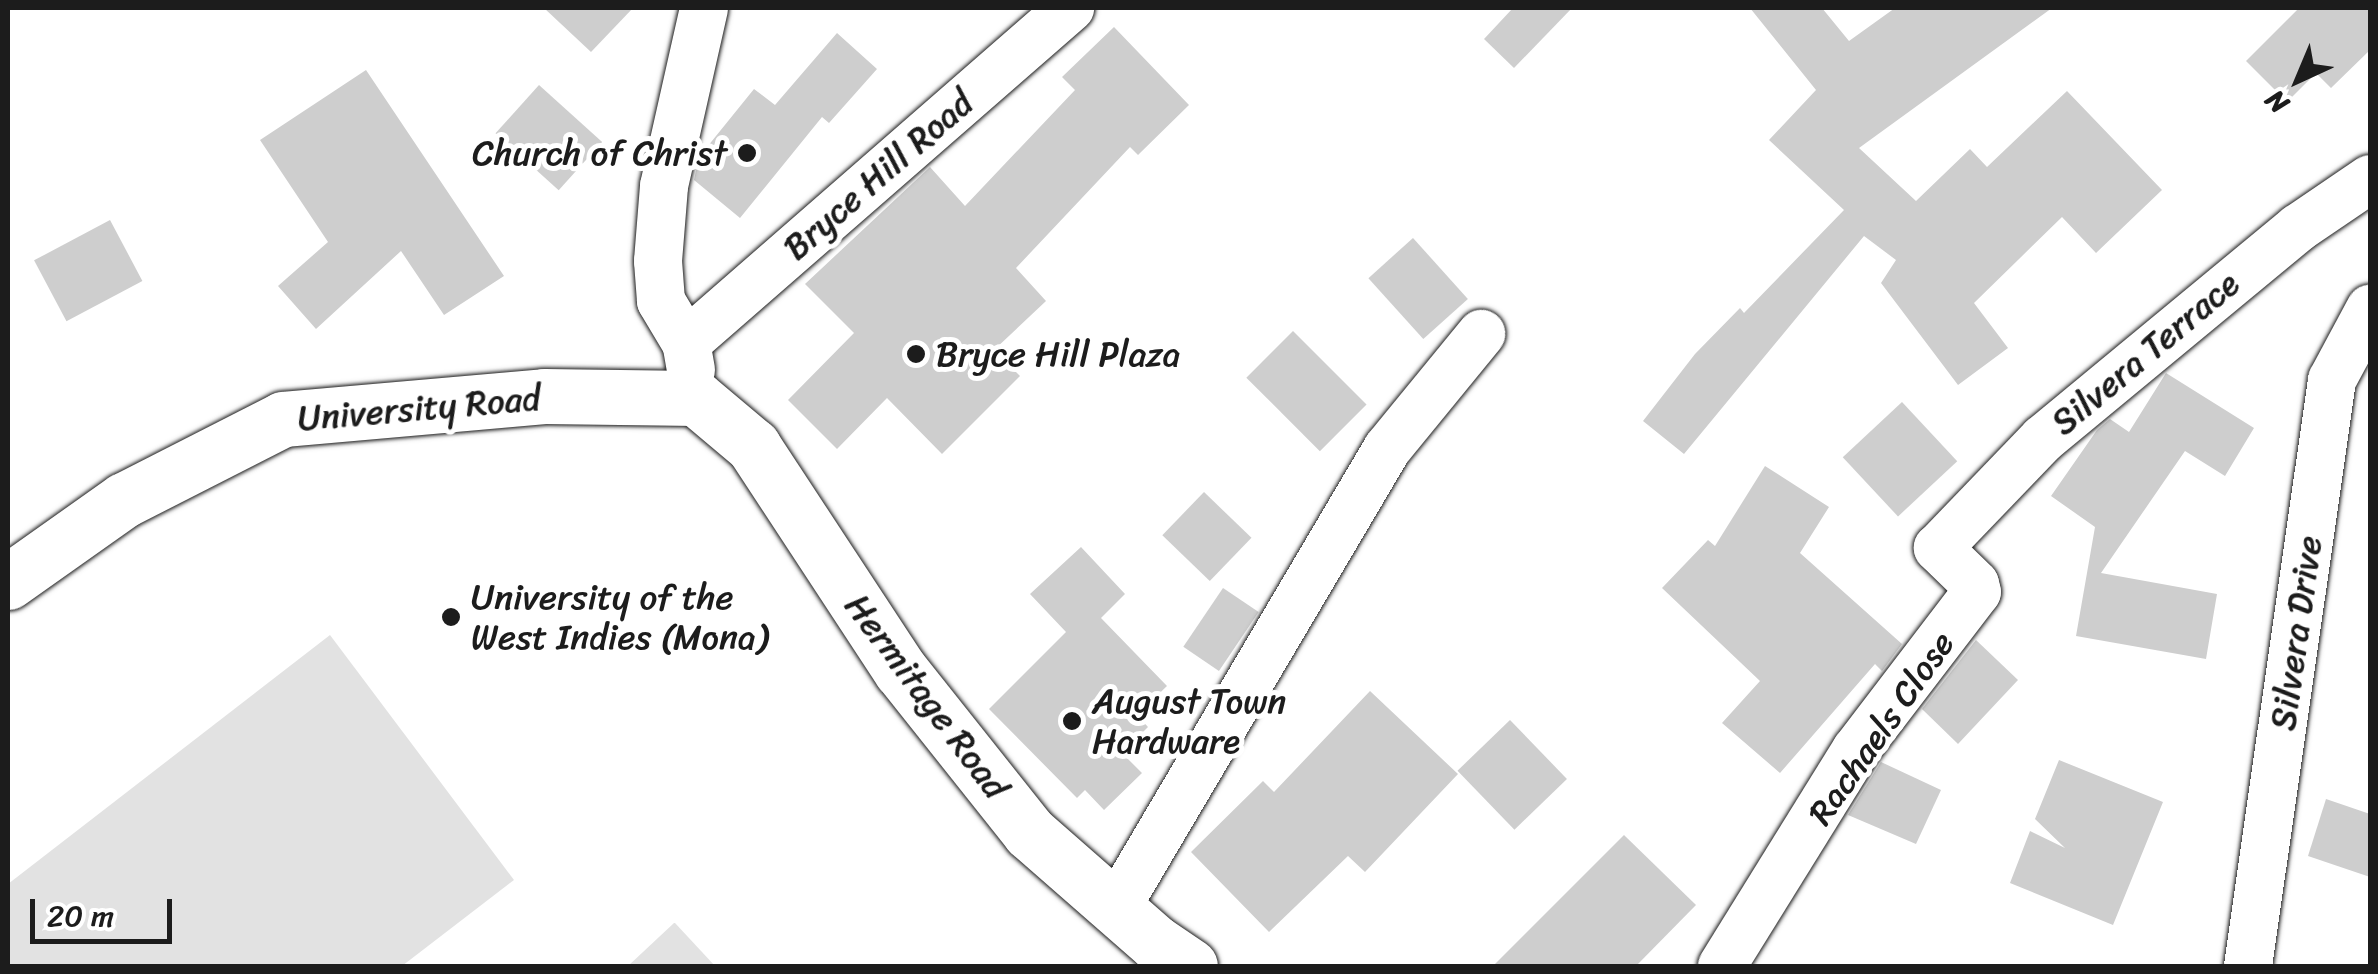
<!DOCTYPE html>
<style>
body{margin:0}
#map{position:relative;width:2378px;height:974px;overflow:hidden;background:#fff;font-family:Sriracha,sans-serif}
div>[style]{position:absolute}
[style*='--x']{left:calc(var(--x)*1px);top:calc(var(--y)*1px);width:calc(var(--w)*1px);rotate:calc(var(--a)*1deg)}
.green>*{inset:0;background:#e2e2e2}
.building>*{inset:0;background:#cecece;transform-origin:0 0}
.roads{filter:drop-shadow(0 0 2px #1c1c1c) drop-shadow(0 0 2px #1c1c1c)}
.minor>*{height:48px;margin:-24px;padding:0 24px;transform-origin:24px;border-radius:24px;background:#fff}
.tertiary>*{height:55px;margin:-27.5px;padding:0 27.5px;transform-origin:27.5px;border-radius:27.5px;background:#fff}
.dots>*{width:28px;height:28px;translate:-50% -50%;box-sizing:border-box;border:5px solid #fff;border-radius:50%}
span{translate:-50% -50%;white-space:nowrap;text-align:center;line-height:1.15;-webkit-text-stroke:10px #fff;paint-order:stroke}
.poi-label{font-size:35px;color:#1c1c1c}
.right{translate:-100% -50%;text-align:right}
.left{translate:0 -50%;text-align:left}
.street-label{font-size:35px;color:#1c1c1c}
.frame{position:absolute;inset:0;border:10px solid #1c1c1c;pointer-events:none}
.north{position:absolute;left:2248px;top:30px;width:100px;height:100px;-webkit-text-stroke:8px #fff;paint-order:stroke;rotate:224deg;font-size:28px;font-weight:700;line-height:40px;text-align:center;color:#1c1c1c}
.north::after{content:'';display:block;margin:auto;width:35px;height:45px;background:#1c1c1c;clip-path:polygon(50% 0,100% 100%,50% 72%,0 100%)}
.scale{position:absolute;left:30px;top:899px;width:142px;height:45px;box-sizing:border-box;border:5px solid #1c1c1c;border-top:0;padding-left:12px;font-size:30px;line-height:35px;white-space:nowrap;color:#1c1c1c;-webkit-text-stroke:8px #fff;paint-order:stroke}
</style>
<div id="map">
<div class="green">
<div style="clip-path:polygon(330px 635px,514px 880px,402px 966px,8px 966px,8px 884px)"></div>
<div style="clip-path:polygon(675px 923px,715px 966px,628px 966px,674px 923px)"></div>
</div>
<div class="building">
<div style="clip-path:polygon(544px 8px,633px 8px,591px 52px)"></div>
<div style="clip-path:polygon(1513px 8px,1572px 8px,1514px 68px,1484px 39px)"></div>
<div style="clip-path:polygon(1750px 8px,1822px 8px,1849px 41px,1895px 8px,2052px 8px,1859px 148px,1916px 201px,1970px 149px,1987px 167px,2067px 91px,2162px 190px,2096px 253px,2062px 217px,1974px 303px,2008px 348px,1958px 385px,1881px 283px,1896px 260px,1864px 236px,1684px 454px,1643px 421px,1695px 354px,1740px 308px,1744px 313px,1844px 210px,1769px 140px,1816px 90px)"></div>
<div style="clip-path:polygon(2299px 8px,2370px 8px,2370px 50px,2331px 88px,2316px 73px,2287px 102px,2246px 61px)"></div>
<div style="clip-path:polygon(1114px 27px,1189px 105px,1138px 155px,1130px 147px,1016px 268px,1046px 301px,994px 350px,1020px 376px,942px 454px,887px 398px,837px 449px,788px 400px,854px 333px,805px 284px,930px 167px,965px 206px,1075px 90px,1062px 77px)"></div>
<div style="clip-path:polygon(837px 33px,877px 69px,829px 123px,822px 117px,740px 218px,694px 180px,699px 157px,754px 89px,775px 105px)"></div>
<div style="clip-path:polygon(366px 70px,504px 276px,444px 315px,401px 251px,316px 329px,278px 286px,328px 242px,260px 140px)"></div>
<div style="left:539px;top:85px;width:85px;height:65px;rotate:42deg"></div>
<div style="left:110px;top:220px;width:69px;height:86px;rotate:62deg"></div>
<div style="left:1413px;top:238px;width:82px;height:60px;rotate:48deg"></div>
<div style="left:1293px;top:331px;width:104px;height:66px;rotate:45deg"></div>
<div style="clip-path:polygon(2166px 373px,2254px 428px,2225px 476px,2185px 451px,2101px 573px,2217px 594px,2206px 659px,2076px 636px,2095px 527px,2051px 496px,2097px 430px,2110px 419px,2129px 432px)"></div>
<div style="left:1902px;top:402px;width:81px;height:81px;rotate:47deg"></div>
<div style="clip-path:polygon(1765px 466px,1829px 507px,1800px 553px,1902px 644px,1882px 671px,1875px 664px,1780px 773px,1722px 723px,1760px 681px,1662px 588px,1708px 540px,1715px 546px)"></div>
<div style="left:1204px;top:492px;width:66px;height:60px;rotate:44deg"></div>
<div style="clip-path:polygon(1081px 547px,1125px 594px,1101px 618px,1167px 686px,1137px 715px,1148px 727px,1122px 753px,1142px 773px,1104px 810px,1085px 790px,1077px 798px,989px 709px,1066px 632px,1030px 594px)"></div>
<div style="left:1223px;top:588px;width:43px;height:71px;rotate:34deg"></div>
<div style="clip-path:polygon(1976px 640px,2018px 680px,1958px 744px,1922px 709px)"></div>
<div style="clip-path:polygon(1370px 691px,1458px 774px,1365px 872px,1348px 856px,1269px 932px,1191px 852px,1263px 781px,1274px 792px)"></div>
<div style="left:1510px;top:720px;width:82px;height:73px;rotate:46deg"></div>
<div style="clip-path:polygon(2059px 760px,2163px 802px,2113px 925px,2010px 883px,2030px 831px,2065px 848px,2035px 819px)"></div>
<div style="clip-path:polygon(1881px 762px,1941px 790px,1916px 844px,1848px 815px)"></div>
<div style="clip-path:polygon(2326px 799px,2370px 814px,2370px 877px,2308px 856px)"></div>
<div style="clip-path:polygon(1624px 835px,1696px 905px,1636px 966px,1493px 966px)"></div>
</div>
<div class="roads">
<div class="minor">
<div style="--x:686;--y:343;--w:510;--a:-41.1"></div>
<div style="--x:691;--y:370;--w:27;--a:-100"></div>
<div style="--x:686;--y:343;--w:49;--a:-120.8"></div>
<div style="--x:661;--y:301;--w:40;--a:-94.3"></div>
<div style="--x:658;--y:261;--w:75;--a:-85.4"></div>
<div style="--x:664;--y:186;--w:182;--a:-77.3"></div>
<div style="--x:1116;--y:908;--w:533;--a:-59.44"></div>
<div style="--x:1387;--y:449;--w:149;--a:-50.7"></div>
<div style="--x:1722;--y:966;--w:254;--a:-58.2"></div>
<div style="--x:1856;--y:750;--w:199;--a:-52.6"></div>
<div style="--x:1977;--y:592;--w:8;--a:-104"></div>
<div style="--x:1975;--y:584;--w:52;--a:-135.8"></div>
<div style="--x:1938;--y:548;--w:151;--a:-46.1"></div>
<div style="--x:2043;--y:439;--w:331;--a:-39.6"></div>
<div style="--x:2298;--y:228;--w:87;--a:-34.2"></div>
<div style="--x:2248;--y:966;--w:592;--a:-81.84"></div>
<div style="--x:2332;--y:380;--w:81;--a:-61.8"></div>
</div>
<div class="tertiary">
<div style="--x:8;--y:582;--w:142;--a:-35.3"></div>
<div style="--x:124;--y:500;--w:178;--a:-27"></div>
<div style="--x:283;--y:419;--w:262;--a:-5"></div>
<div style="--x:544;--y:396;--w:152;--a:0.8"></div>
<div style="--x:696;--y:398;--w:75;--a:40.1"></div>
<div style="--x:753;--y:446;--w:269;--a:56.7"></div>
<div style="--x:901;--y:671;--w:206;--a:51.5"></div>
<div style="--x:1029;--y:832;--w:169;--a:41.2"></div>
<div style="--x:1156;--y:943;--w:41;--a:34.1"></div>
</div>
</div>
<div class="dots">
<div style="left:747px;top:153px;background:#1c1c1c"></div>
<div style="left:916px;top:354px;background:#1c1c1c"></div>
<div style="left:451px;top:617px;background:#1c1c1c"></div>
<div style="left:1072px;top:721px;background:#1c1c1c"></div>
</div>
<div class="poi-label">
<span class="right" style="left:727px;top:153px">Church of Christ</span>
<span class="left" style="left:936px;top:354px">Bryce Hill Plaza</span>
<span class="left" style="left:471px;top:617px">University of the<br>West Indies (Mona)</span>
<span class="left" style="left:1092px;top:721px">August Town<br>Hardware</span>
</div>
<div class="street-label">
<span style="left:878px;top:175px;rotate:-41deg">Bryce Hill Road</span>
<span style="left:2145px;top:353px;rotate:-40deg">Silvera Terrace</span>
<span style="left:419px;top:408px;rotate:-5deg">University Road</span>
<span style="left:2296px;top:633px;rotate:-82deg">Silvera Drive</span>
<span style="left:927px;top:696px;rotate:53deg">Hermitage Road</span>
<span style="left:1881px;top:728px;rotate:-55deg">Rachaels Close</span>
</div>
<div class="frame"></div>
<div class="north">N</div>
<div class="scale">20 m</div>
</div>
